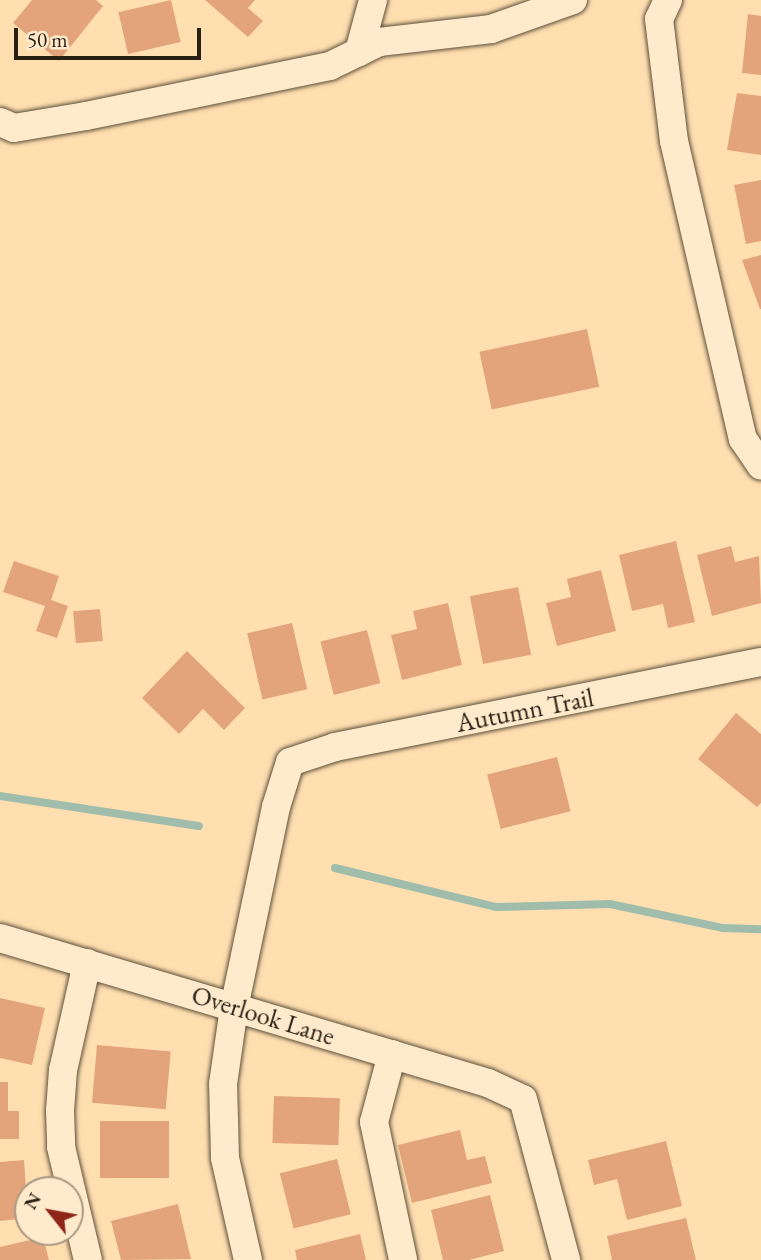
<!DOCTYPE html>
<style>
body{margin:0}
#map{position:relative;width:761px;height:1260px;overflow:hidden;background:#ffdfb0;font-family:"EB Garamond",serif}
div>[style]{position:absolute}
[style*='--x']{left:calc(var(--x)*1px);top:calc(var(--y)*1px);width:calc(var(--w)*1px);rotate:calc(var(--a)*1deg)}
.stream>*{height:8px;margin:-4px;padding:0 4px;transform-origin:4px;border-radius:4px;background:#a0bdab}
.building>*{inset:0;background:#e3a47b;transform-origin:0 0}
.roads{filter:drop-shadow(0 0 2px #5e503b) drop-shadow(0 0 2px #5e503b)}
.minor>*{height:28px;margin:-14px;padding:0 14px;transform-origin:14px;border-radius:14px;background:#ffeacc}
span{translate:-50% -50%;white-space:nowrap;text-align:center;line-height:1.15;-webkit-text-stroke:6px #ffeacc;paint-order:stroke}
.street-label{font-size:26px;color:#292014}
.north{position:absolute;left:14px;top:1176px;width:70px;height:70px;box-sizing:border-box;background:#ffeacc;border:2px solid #a99982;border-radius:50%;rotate:301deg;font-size:19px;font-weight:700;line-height:28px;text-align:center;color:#292014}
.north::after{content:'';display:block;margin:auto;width:24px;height:32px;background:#8f2418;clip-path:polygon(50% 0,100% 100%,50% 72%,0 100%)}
.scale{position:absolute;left:14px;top:28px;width:187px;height:32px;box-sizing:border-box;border:4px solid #292014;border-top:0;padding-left:9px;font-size:21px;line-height:24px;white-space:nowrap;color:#292014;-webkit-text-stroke:5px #ffeacc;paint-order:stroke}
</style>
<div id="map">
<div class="stream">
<div style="--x:0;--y:796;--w:201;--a:8.6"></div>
<div style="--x:335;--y:868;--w:166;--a:13.6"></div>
<div style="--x:496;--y:907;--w:114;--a:-1.5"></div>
<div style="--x:610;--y:904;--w:116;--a:12"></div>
<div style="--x:723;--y:928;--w:38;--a:2"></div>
</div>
<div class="building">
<div style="clip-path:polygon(32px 0,96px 0,103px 6px,59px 61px,13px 23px)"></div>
<div style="left:171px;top:0;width:43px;height:54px;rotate:77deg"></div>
<div style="clip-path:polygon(205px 0,255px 0,248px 8px,263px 21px,248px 37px)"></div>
<div style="clip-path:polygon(748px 14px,761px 16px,761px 75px,742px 73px)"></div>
<div style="clip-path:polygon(737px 93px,761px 96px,761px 155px,727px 150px)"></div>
<div style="clip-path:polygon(761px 180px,761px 241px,746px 244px,734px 185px)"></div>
<div style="clip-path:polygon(761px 255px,761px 309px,760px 309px,742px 260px)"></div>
<div style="left:587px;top:329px;width:59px;height:110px;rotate:78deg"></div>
<div style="clip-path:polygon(676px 541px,695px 622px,668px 628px,663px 604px,632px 611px,619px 555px)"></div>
<div style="clip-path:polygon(731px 546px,735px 562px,759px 556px,761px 603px,712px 616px,697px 555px)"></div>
<div style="clip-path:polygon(14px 561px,59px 576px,51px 600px,68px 606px,57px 638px,36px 631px,45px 606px,3px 592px)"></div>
<div style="clip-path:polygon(601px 570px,616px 631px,557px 646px,546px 603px,571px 597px,567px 579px)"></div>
<div style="left:518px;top:587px;width:69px;height:49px;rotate:79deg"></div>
<div style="clip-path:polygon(448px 603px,462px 665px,402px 680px,391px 635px,417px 629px,413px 611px)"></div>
<div style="left:100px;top:609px;width:32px;height:27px;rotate:85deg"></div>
<div style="left:292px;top:623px;width:68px;height:46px;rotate:77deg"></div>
<div style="left:367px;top:630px;width:55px;height:48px;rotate:76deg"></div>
<div style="clip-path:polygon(187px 651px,245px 708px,224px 730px,203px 709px,179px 734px,142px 698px)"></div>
<div style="clip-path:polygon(736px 713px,761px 734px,761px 803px,757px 807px,698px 759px)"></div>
<div style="left:557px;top:757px;width:56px;height:72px;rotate:76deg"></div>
<div style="clip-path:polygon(0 998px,45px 1008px,32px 1065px,0 1058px)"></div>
<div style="left:97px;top:1045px;width:74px;height:58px;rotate:5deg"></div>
<div style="clip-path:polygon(0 1082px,8px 1082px,8px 1111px,19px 1111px,19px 1139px,0 1139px)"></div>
<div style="left:274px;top:1096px;width:66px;height:47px;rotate:2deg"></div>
<div style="left:169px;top:1121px;width:57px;height:69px;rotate:90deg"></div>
<div style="clip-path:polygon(460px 1130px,467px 1160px,485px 1156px,492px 1183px,412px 1203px,398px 1145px)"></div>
<div style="clip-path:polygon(666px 1141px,682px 1206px,627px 1220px,617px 1179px,594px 1185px,588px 1160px)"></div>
<div style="left:337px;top:1159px;width:57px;height:59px;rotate:76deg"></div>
<div style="clip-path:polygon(24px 1160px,28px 1218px,0 1221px,0 1162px)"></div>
<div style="clip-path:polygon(490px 1195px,504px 1251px,469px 1260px,443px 1260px,431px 1210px)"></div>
<div style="clip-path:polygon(178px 1204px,191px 1259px,121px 1260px,111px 1221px)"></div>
<div style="clip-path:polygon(686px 1218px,696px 1260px,612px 1260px,607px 1236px)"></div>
<div style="clip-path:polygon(360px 1234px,366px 1260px,297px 1260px,295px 1250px)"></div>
<div style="clip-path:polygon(43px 1237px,49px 1260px,0 1260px,0 1247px)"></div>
</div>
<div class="roads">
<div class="minor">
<div style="--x:668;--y:0;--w:21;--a:115"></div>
<div style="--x:659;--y:19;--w:123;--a:83"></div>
<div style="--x:674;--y:141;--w:306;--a:77"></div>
<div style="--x:743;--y:439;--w:32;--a:56"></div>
<div style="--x:359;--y:52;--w:54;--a:-74.9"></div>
<div style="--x:0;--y:122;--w:15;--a:23"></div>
<div style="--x:14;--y:128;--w:73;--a:-9.5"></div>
<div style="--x:86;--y:116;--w:249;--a:-11.6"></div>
<div style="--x:330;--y:66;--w:55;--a:-26.1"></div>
<div style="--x:379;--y:42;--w:113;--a:-6.6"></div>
<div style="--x:491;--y:29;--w:87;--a:-19.5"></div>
<div style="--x:0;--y:938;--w:509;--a:16.55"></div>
<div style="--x:488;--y:1083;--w:38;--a:25"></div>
<div style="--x:523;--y:1099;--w:167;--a:75"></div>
<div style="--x:87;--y:963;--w:110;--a:102.6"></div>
<div style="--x:63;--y:1070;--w:41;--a:94.2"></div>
<div style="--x:60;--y:1111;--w:36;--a:88"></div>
<div style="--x:61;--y:1147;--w:116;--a:76.6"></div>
<div style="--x:392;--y:1054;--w:70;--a:104.8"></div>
<div style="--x:374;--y:1122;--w:141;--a:78.1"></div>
<div style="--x:248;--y:1260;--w:105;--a:-102.7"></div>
<div style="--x:225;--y:1158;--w:74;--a:-91.5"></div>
<div style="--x:223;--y:1084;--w:77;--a:-81.8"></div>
<div style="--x:234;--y:1008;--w:205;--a:-78.2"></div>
<div style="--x:276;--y:807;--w:47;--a:-72.7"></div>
<div style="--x:290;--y:762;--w:47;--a:-18.4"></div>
<div style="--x:335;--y:747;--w:434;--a:-11.3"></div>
</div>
</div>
<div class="street-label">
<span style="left:525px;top:711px;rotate:-11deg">Autumn Trail</span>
<span style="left:263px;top:1016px;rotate:17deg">Overlook Lane</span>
</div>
<div class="north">N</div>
<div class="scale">50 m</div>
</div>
